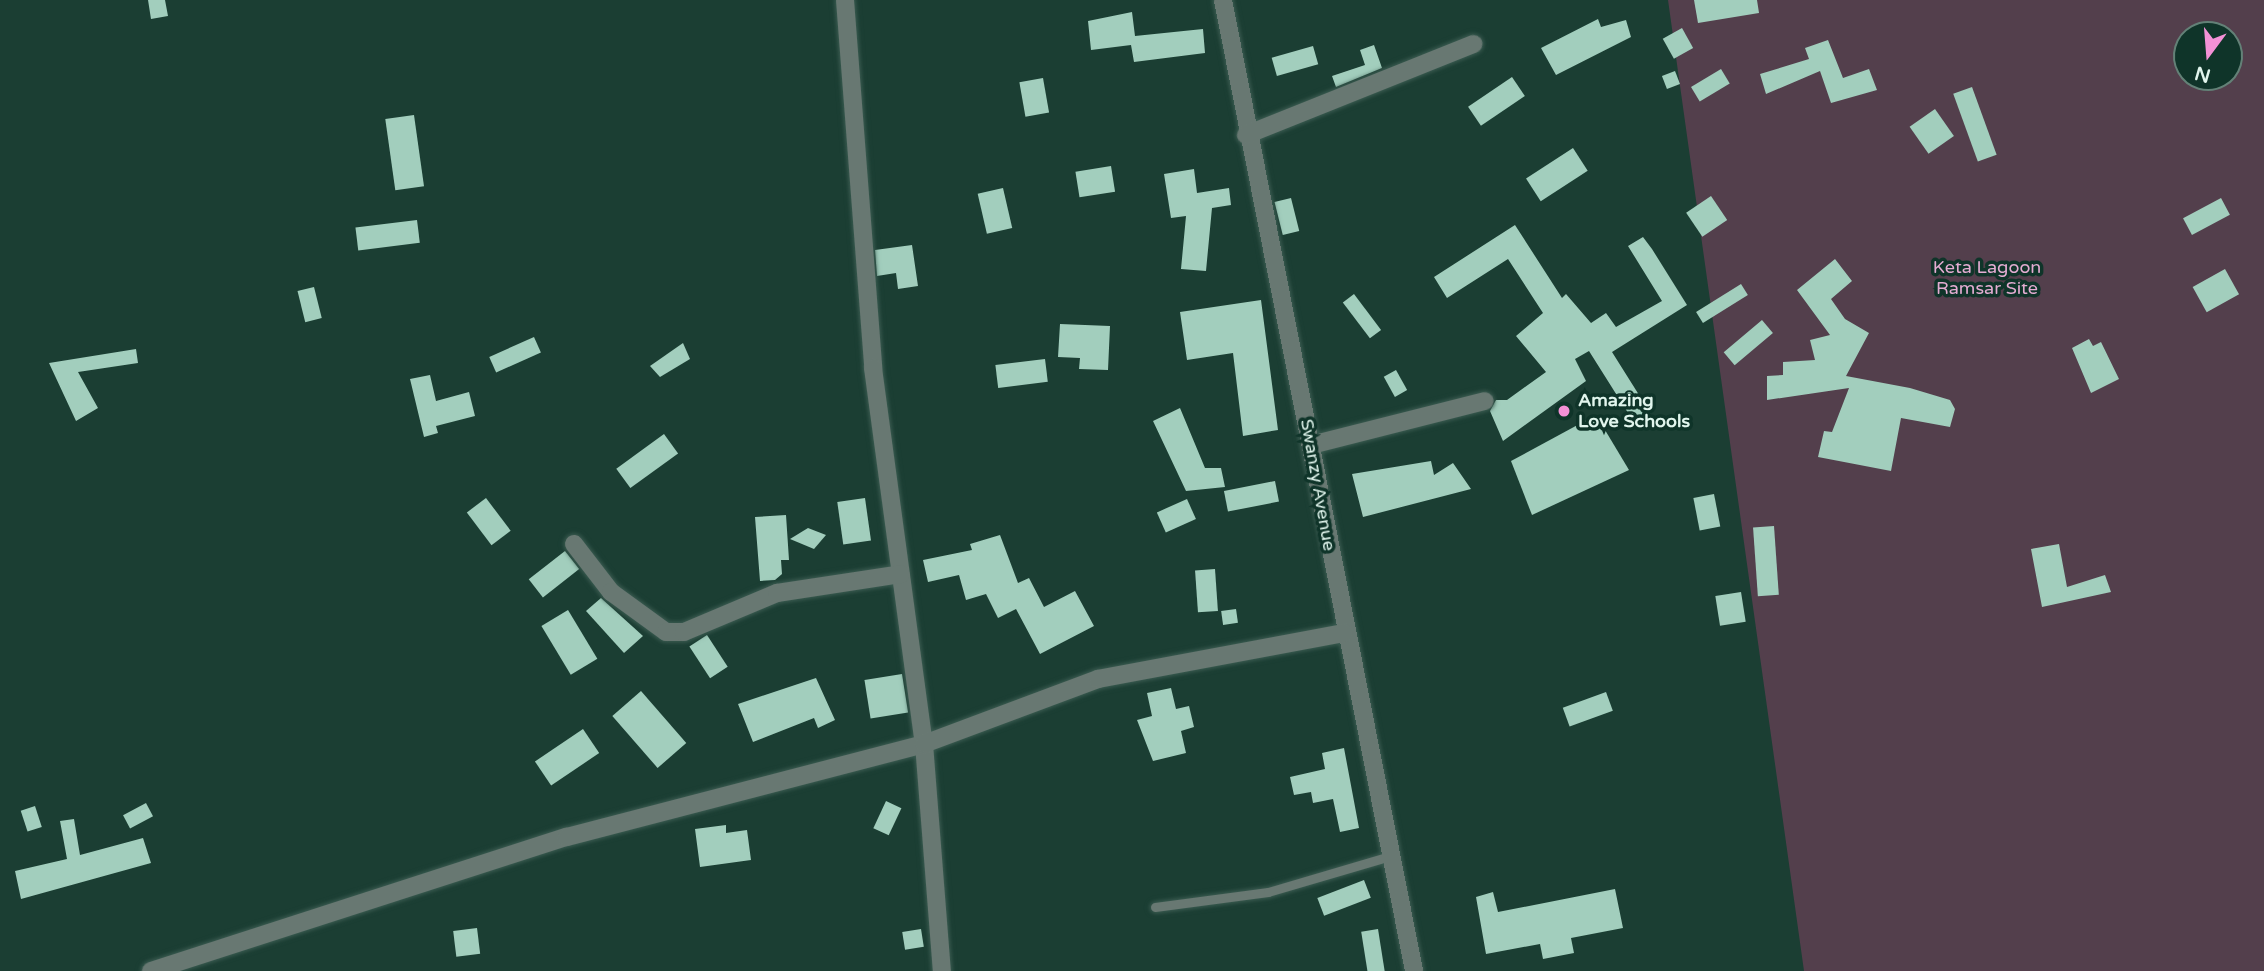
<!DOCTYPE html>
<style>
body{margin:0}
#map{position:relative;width:2264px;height:971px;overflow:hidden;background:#1b3e33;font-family:"Varela Round",sans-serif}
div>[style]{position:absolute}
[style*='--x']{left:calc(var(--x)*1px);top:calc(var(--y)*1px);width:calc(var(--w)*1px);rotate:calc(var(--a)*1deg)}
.green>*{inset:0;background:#533f4c}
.building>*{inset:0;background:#a2cebd;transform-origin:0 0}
.roads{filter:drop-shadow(0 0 2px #3b5b51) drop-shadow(0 0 2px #3b5b51)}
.service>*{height:9px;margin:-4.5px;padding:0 4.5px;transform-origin:4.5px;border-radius:4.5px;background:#687872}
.minor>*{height:18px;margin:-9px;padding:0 9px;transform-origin:9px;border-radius:9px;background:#687872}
.dots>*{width:19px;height:19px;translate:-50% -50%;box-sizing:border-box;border:4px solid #0f3429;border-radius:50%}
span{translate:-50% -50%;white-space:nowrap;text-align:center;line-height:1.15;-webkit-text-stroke:7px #0f3429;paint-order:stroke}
.park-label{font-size:18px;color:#e4acd2}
.poi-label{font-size:18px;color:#e1f5ed;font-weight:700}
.left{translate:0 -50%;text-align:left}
.street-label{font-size:18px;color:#e1f5ed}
.north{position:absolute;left:2173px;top:21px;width:70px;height:70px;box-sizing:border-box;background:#0f3429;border:2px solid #638177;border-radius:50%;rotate:196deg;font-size:19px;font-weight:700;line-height:28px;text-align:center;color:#e1f5ed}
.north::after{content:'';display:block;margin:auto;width:24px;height:32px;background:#f391d6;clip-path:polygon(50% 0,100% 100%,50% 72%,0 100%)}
</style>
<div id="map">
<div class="green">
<div style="clip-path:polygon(evenodd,1668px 0,2264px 0,2264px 971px,1804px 971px,1668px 0,2187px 35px,2229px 35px,2229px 77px,2187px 77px,2187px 35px)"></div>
</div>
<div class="building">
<div style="clip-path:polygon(148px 0,165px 0,168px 16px,151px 19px)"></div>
<div style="clip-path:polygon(1694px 0,1757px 0,1759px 13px,1698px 23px)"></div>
<div style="clip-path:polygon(1132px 12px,1135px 36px,1203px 29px,1205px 53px,1134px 62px,1131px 45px,1091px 50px,1088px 21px)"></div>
<div style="clip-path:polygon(1598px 19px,1601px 27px,1626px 20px,1631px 37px,1556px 75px,1541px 48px)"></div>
<div style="left:1682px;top:28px;width:23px;height:22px;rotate:61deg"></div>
<div style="clip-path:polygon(1828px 40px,1843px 78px,1869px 69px,1877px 90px,1831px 103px,1820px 71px,1766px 94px,1760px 74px,1809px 59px,1805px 48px)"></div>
<div style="clip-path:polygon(1374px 45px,1382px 68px,1336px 87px,1332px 76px,1365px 65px,1360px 50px)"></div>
<div style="left:1313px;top:46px;width:19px;height:43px;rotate:74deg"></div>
<div style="left:1721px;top:69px;width:17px;height:35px;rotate:59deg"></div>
<div style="left:1675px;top:71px;width:14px;height:14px;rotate:69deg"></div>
<div style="left:1512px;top:77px;width:23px;height:53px;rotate:56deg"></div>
<div style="left:1043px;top:78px;width:35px;height:24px;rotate:80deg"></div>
<div style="left:1972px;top:87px;width:72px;height:20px;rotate:70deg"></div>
<div style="left:1935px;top:109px;width:33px;height:31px;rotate:55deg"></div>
<div style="left:414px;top:115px;width:72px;height:29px;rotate:82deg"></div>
<div style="left:1573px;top:148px;width:27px;height:56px;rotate:57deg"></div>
<div style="left:1111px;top:166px;width:26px;height:36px;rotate:81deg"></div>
<div style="clip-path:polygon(1194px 169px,1197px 193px,1229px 188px,1231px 205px,1212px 208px,1206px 271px,1181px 269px,1186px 216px,1171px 218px,1164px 174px)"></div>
<div style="left:1003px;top:188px;width:41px;height:26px;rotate:77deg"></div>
<div style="left:1711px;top:196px;width:29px;height:30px;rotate:56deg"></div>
<div style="left:1291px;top:198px;width:34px;height:17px;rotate:76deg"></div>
<div style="left:2221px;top:198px;width:19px;height:43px;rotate:62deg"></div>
<div style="left:417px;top:220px;width:23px;height:62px;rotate:83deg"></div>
<div style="clip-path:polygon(1515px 225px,1562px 298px,1566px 294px,1591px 323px,1606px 313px,1616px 327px,1662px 301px,1628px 246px,1643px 237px,1652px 249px,1687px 305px,1612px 352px,1651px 414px,1635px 424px,1589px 351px,1575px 359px,1586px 381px,1503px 441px,1490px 411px,1496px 400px,1507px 400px,1546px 372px,1516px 336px,1543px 313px,1508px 259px,1447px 298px,1434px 277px)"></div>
<div style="clip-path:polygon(912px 245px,918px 286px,898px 289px,896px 273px,877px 276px,875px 250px)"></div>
<div style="clip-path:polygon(1835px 259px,1852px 281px,1831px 299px,1845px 319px,1869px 333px,1846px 376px,1910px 388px,1950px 400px,1955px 409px,1950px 427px,1901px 418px,1891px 471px,1818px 457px,1824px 431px,1832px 432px,1849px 388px,1767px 400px,1767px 376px,1783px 375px,1783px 362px,1815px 360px,1810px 340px,1830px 335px,1797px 290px)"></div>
<div style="left:2225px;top:269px;width:29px;height:37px;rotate:61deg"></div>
<div style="left:1741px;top:284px;width:13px;height:53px;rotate:58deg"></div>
<div style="left:314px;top:287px;width:32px;height:17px;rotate:76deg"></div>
<div style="left:1354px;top:294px;width:45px;height:14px;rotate:53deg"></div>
<div style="clip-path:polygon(1261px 300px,1278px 430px,1243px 436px,1233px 353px,1187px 360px,1180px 312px)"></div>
<div style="left:1762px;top:320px;width:17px;height:50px;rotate:50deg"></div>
<div style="clip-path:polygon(1060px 324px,1110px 326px,1108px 370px,1079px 369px,1080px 358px,1058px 357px)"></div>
<div style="left:534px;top:337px;width:17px;height:49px;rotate:66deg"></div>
<div style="clip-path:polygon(2089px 339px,2093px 346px,2101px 342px,2119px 379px,2091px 393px,2072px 348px)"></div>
<div style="clip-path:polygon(683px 343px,690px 359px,660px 377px,650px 366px)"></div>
<div style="clip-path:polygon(136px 349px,138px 363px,78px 372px,98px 408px,76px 421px,49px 363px)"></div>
<div style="left:1045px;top:359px;width:23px;height:50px;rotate:83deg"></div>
<div style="left:1396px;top:370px;width:23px;height:14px;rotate:61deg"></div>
<div style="clip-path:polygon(430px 375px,436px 401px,469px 392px,475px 416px,436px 426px,438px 433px,424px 437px,410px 379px)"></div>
<div style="clip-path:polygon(1180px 408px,1205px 468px,1221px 468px,1225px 487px,1186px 491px,1153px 421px)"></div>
<div style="clip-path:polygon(1596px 415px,1629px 470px,1532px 515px,1511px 461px)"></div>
<div style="left:664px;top:434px;width:24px;height:59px;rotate:54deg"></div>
<div style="clip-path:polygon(1431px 461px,1434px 475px,1453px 463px,1471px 489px,1363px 517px,1352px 474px)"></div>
<div style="left:1275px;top:481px;width:21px;height:52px;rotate:79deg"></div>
<div style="left:1714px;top:494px;width:33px;height:21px;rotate:79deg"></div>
<div style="left:486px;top:498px;width:41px;height:24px;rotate:53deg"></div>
<div style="left:865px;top:498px;width:43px;height:28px;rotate:82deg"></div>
<div style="left:1187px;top:499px;width:22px;height:33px;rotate:66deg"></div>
<div style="clip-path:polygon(786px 515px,789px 560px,781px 560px,782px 574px,775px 580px,760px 581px,755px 517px)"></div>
<div style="left:1774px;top:526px;width:69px;height:21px;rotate:86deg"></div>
<div style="clip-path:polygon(808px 528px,826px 535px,814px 549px,790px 539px)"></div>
<div style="clip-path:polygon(1000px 535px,1018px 583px,1029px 578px,1044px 607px,1075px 591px,1094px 626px,1040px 654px,1016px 609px,998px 618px,986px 594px,966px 600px,959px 575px,928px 582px,923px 560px,972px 550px,970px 544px)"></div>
<div style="clip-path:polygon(2059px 544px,2067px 587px,2105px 575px,2111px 592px,2042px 607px,2031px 549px)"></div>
<div style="left:565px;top:551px;width:23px;height:46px;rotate:52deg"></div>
<div style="left:1215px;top:569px;width:42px;height:20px;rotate:86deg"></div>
<div style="left:1741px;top:592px;width:30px;height:26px;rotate:81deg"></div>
<div style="clip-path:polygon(601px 598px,643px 636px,624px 653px,586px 611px)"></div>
<div style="left:1236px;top:609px;width:14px;height:15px;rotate:82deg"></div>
<div style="left:568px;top:610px;width:57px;height:31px;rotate:59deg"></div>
<div style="left:707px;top:635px;width:38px;height:21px;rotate:57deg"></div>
<div style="left:902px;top:674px;width:39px;height:38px;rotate:81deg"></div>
<div style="clip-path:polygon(816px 678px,835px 720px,818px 728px,814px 718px,753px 742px,738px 704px)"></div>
<div style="clip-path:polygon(1171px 688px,1176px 709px,1189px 706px,1194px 727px,1181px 731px,1186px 753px,1153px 761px,1137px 720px,1152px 716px,1147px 693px)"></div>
<div style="left:641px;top:691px;width:69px;height:38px;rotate:49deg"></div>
<div style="left:1606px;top:692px;width:20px;height:46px;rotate:70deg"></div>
<div style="left:583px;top:729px;width:29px;height:58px;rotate:56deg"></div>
<div style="clip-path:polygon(1344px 748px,1359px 828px,1340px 832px,1333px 799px,1313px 803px,1311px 792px,1294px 795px,1290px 777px,1325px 769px,1322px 753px)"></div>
<div style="left:886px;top:801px;width:17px;height:30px;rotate:25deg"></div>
<div style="left:146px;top:803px;width:15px;height:26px;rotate:62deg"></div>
<div style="left:35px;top:806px;width:22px;height:15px;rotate:72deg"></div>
<div style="clip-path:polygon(74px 819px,80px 855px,143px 838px,151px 863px,21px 899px,15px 871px,67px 859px,60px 821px)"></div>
<div style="clip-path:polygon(726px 825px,726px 833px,747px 830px,751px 860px,700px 867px,695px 829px)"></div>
<div style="left:1364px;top:880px;width:19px;height:50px;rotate:69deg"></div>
<div style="clip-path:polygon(1615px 889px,1623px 928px,1571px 938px,1574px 953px,1543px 959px,1540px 944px,1486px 954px,1476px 897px,1493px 892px,1498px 912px)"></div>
<div style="left:477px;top:928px;width:26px;height:24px;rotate:83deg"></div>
<div style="left:921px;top:929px;width:18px;height:19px;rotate:81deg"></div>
<div style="left:1378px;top:929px;width:43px;height:17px;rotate:81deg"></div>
</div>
<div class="roads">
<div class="service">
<div style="--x:1155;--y:907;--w:114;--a:-7.6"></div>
<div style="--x:1268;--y:892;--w:127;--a:-16.4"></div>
</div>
<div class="minor">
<div style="--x:845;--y:0;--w:369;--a:85.6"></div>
<div style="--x:873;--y:368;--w:379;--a:82.3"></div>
<div style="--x:924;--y:744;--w:228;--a:85.5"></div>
<div style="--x:1223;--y:0;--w:990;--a:78.87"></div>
<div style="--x:1246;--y:135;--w:245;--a:-21.8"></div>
<div style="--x:1311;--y:445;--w:179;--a:-14.2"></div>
<div style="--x:574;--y:544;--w:61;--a:52.4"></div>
<div style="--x:611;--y:592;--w:68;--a:36"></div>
<div style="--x:666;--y:632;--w:18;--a:0"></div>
<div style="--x:684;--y:632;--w:101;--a:-22.8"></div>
<div style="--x:777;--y:593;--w:125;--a:-8.7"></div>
<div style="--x:151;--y:971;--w:437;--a:-17.9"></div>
<div style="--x:567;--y:837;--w:369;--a:-14.6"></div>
<div style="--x:924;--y:744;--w:186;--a:-20.5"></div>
<div style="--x:1098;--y:679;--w:250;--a:-10.6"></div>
</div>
</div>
<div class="dots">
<div style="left:1564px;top:411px;background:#f391d6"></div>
</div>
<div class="park-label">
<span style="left:1987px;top:278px">Keta Lagoon<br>Ramsar Site</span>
</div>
<div class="poi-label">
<span class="left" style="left:1578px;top:411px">Amazing<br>Love Schools</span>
</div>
<div class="street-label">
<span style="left:1318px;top:485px;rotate:80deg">Swanzy Avenue</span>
</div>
<div class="north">N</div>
</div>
